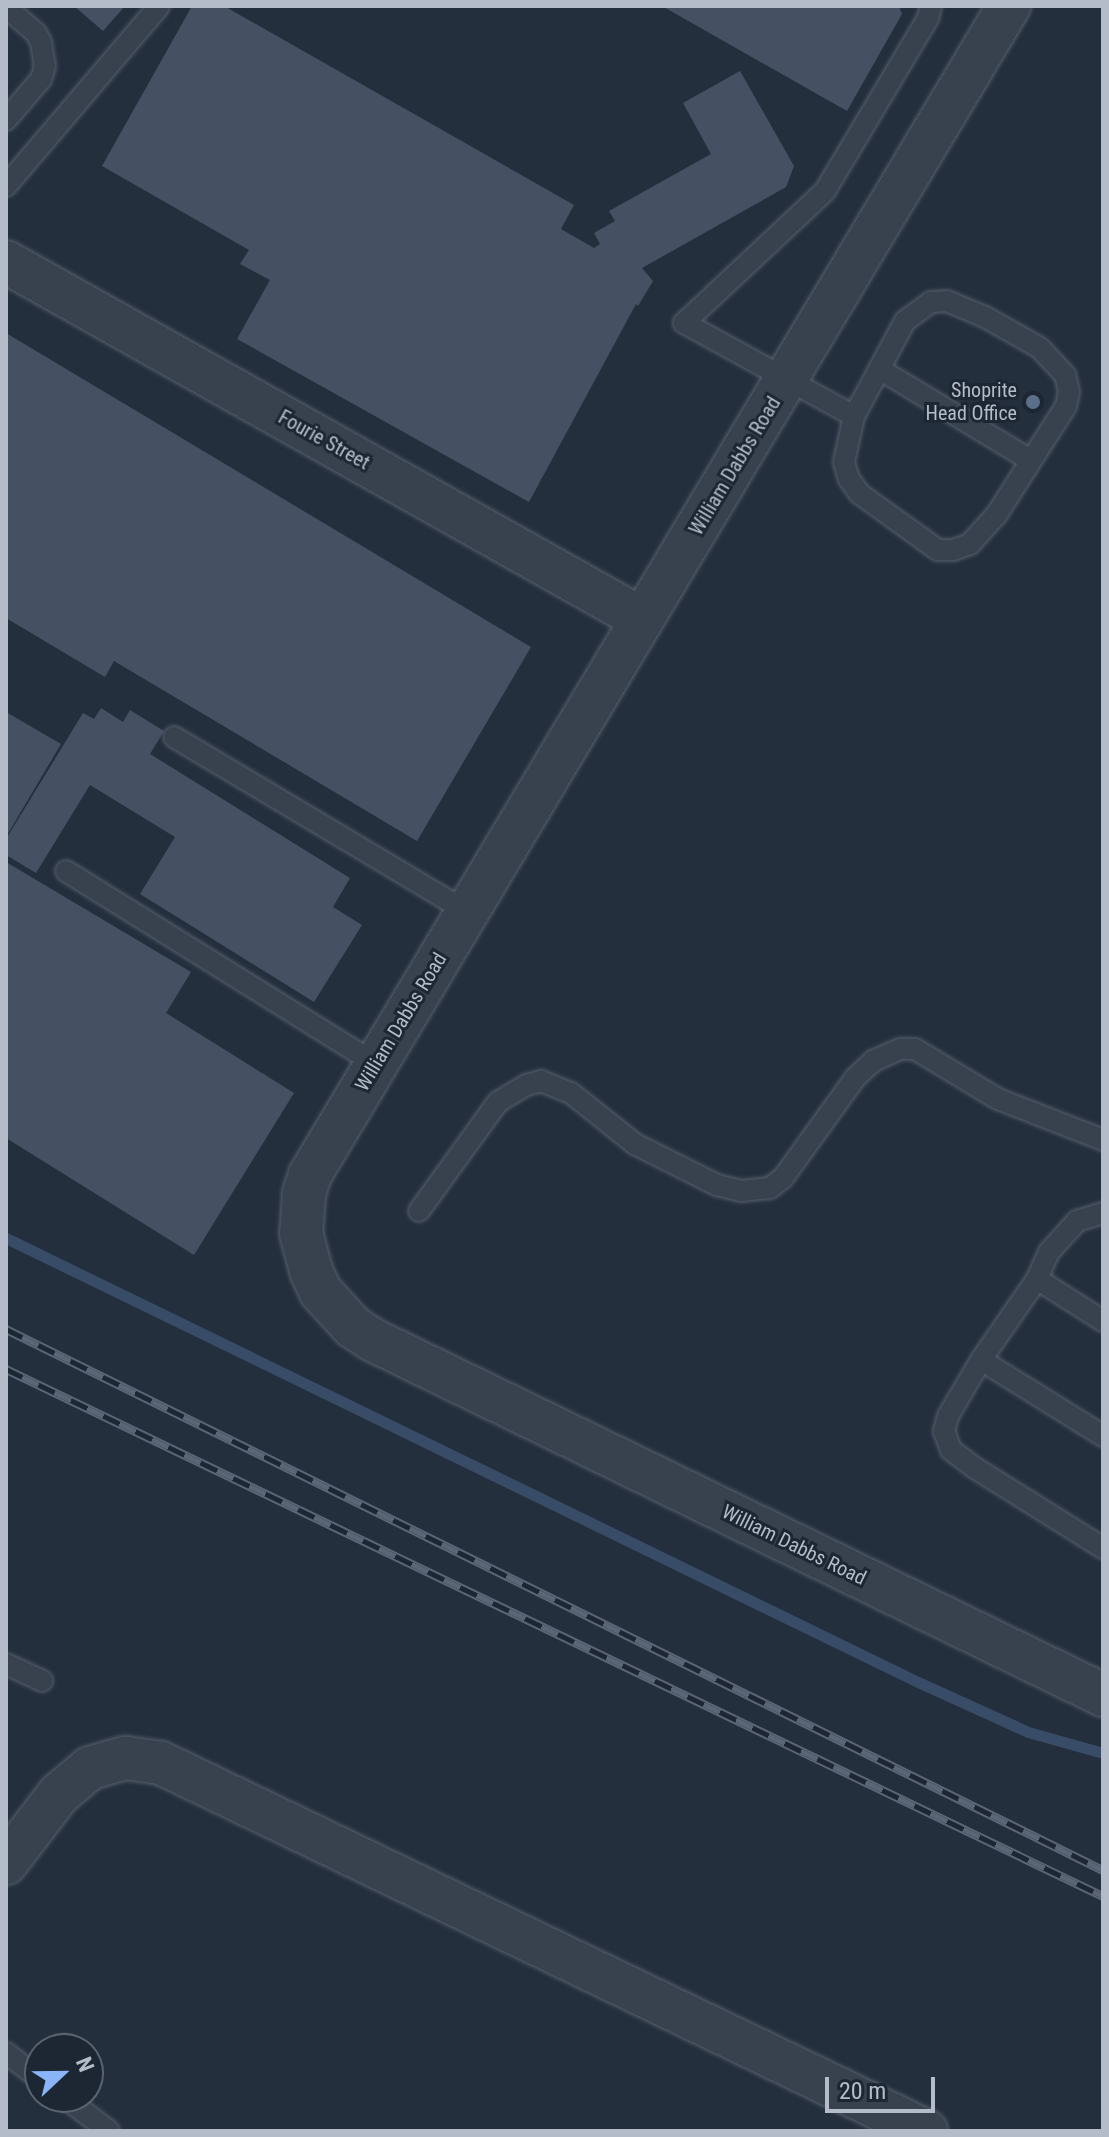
<!DOCTYPE html>
<style>
body{margin:0}
#map{position:relative;width:1109px;height:2137px;overflow:hidden;background:#242f3e;font-family:"Roboto Condensed",sans-serif}
div>[style]{position:absolute}
[style*='--x']{left:calc(var(--x)*1px);top:calc(var(--y)*1px);width:calc(var(--w)*1px);rotate:calc(var(--a)*1deg)}
.stream>*{height:11px;margin:-5.5px;padding:0 5.5px;transform-origin:5.5px;border-radius:5.5px;background:#394c67}
.building>*{inset:0;background:#455162}
.roads{filter:drop-shadow(0 0 2px #565f6c) drop-shadow(0 0 2px #565f6c)}
.service>*{height:20px;margin:-10px;padding:0 10px;transform-origin:10px;border-radius:10px;background:#38414e}
.minor>*{height:42px;margin:-21px;padding:0 21px;transform-origin:21px;border-radius:21px;background:#38414e}
.rail>*{height:9px;margin-top:-4.5px;transform-origin:0;background:repeating-linear-gradient(90deg,#1d2633 0 18px,#5a6575 0 36px);box-sizing:border-box;border-block:2px solid #5a6575}
.dots>*{width:22px;height:22px;translate:-50% -50%;box-sizing:border-box;border:4px solid #1d2633;border-radius:50%}
span{translate:-50% -50%;white-space:nowrap;text-align:center;line-height:1.15;-webkit-text-stroke:6px #1d2633;paint-order:stroke}
.poi-label{font-size:20px;color:#b4bcc9}
.right{translate:-100% -50%;text-align:right}
.street-label{font-size:20px;color:#b4bcc9}
.frame{position:absolute;inset:0;border:8px solid #b4bcc9;pointer-events:none}
.north{position:absolute;left:24px;top:2033px;width:80px;height:80px;box-sizing:border-box;background:#1d2633;border:2px solid #59626f;border-radius:50%;rotate:68deg;font-size:22px;font-weight:700;line-height:32px;text-align:center;color:#b4bcc9}
.north::after{content:'';display:block;margin:auto;width:28px;height:36px;background:#8ab4f8;clip-path:polygon(50% 0,100% 100%,50% 72%,0 100%)}
.scale{position:absolute;left:825px;top:2077px;width:110px;height:36px;box-sizing:border-box;border:4px solid #b4bcc9;border-top:0;padding-left:10px;font-size:24px;line-height:28px;white-space:nowrap;color:#b4bcc9;-webkit-text-stroke:6px #1d2633;paint-order:stroke}
</style>
<div id="map">
<div class="stream">
<div style="--x:6;--y:1238;--w:1014;--a:25.96"></div>
<div style="--x:918;--y:1682;--w:121;--a:24.4"></div>
<div style="--x:1028;--y:1732;--w:78;--a:15.6"></div>
</div>
<div class="building">
<div style="clip-path:polygon(74px 6px,125px 6px,103px 31px)"></div>
<div style="clip-path:polygon(192px 6px,224px 6px,574px 205px,561px 229px,594px 248px,600px 244px,594px 233px,615px 221px,609px 211px,711px 154px,683px 103px,740px 71px,794px 166px,786px 187px,642px 268px,653px 281px,638px 306px,636px 304px,529px 502px,237px 339px,270px 280px,240px 264px,249px 250px,102px 166px)"></div>
<div style="clip-path:polygon(662px 6px,899px 6px,902px 14px,847px 111px)"></div>
<div style="clip-path:polygon(6px 333px,531px 647px,417px 841px,114px 661px,105px 677px,6px 618px)"></div>
<div style="clip-path:polygon(101px 708px,123px 722px,130px 710px,164px 731px,150px 754px,350px 878px,333px 907px,362px 925px,314px 1002px,140px 894px,175px 837px,90px 785px,36px 873px,6px 855px,6px 839px,83px 713px,94px 719px)"></div>
<div style="clip-path:polygon(6px 712px,61px 744px,6px 837px)"></div>
<div style="clip-path:polygon(6px 862px,191px 972px,166px 1013px,294px 1093px,194px 1255px,6px 1138px)"></div>
</div>
<div class="roads">
<div class="service">
<div style="--x:6;--y:7;--w:40;--a:41"></div>
<div style="--x:36;--y:33;--w:10;--a:61"></div>
<div style="--x:41;--y:42;--w:24;--a:81"></div>
<div style="--x:45;--y:66;--w:14;--a:107"></div>
<div style="--x:41;--y:79;--w:54;--a:130.5"></div>
<div style="--x:6;--y:186;--w:236;--a:-49.6"></div>
<div style="--x:881;--y:370;--w:174;--a:31.1"></div>
<div style="--x:854;--y:416;--w:47;--a:102.3"></div>
<div style="--x:844;--y:462;--w:18;--a:74"></div>
<div style="--x:849;--y:479;--w:19;--a:54"></div>
<div style="--x:860;--y:494;--w:96;--a:35.7"></div>
<div style="--x:938;--y:550;--w:15;--a:0"></div>
<div style="--x:953;--y:550;--w:18;--a:-19"></div>
<div style="--x:970;--y:544;--w:40;--a:-48"></div>
<div style="--x:997;--y:514;--w:128;--a:-57.4"></div>
<div style="--x:1066;--y:406;--w:14;--a:-78"></div>
<div style="--x:1069;--y:392;--w:17;--a:-103"></div>
<div style="--x:1065;--y:375;--w:37;--a:-133"></div>
<div style="--x:1040;--y:348;--w:63;--a:-150.6"></div>
<div style="--x:985;--y:317;--w:41;--a:-157.2"></div>
<div style="--x:947;--y:301;--w:16;--a:176"></div>
<div style="--x:931;--y:302;--w:32;--a:144"></div>
<div style="--x:905;--y:321;--w:108;--a:118.2"></div>
<div style="--x:854;--y:416;--w:194;--a:-151.3"></div>
<div style="--x:684;--y:323;--w:193;--a:-43.1"></div>
<div style="--x:825;--y:191;--w:201;--a:-59.2"></div>
<div style="--x:928;--y:18;--w:12;--a:-76"></div>
<div style="--x:174;--y:737;--w:341;--a:30.8"></div>
<div style="--x:66;--y:871;--w:365;--a:31.9"></div>
<div style="--x:419;--y:1211;--w:135;--a:-54.1"></div>
<div style="--x:498;--y:1102;--w:33;--a:-31"></div>
<div style="--x:526;--y:1085;--w:16;--a:-15"></div>
<div style="--x:541;--y:1081;--w:32;--a:22"></div>
<div style="--x:571;--y:1093;--w:82;--a:38.6"></div>
<div style="--x:635;--y:1144;--w:92;--a:26.6"></div>
<div style="--x:717;--y:1185;--w:25;--a:14"></div>
<div style="--x:741;--y:1191;--w:29;--a:-6"></div>
<div style="--x:770;--y:1188;--w:16;--a:-38"></div>
<div style="--x:783;--y:1178;--w:123;--a:-54.2"></div>
<div style="--x:855;--y:1078;--w:25;--a:-43"></div>
<div style="--x:873;--y:1061;--w:30;--a:-24"></div>
<div style="--x:900;--y:1049;--w:15;--a:0"></div>
<div style="--x:915;--y:1049;--w:97;--a:31.1"></div>
<div style="--x:998;--y:1099;--w:113;--a:21.3"></div>
<div style="--x:1103;--y:1213;--w:27;--a:163"></div>
<div style="--x:1077;--y:1221;--w:42;--a:132.1"></div>
<div style="--x:1049;--y:1252;--w:30;--a:114"></div>
<div style="--x:1037;--y:1279;--w:98;--a:124.7"></div>
<div style="--x:981;--y:1360;--w:65;--a:120.5"></div>
<div style="--x:948;--y:1416;--w:16;--a:105"></div>
<div style="--x:944;--y:1431;--w:20;--a:70"></div>
<div style="--x:951;--y:1450;--w:30;--a:37"></div>
<div style="--x:975;--y:1468;--w:151;--a:32"></div>
<div style="--x:1037;--y:1279;--w:78;--a:32.5"></div>
<div style="--x:981;--y:1360;--w:144;--a:31.9"></div>
<div style="--x:6;--y:1664;--w:40;--a:25"></div>
<div style="--x:6;--y:2053;--w:43;--a:37.4"></div>
<div style="--x:64;--y:2097;--w:56;--a:37.1"></div>
</div>
<div class="minor">
<div style="--x:1009;--y:6;--w:1362;--a:120.88"></div>
<div style="--x:310;--y:1175;--w:20;--a:108"></div>
<div style="--x:304;--y:1194;--w:39;--a:94"></div>
<div style="--x:301;--y:1233;--w:39;--a:75"></div>
<div style="--x:311;--y:1271;--w:23;--a:65"></div>
<div style="--x:321;--y:1292;--w:47;--a:47.6"></div>
<div style="--x:353;--y:1327;--w:24;--a:33"></div>
<div style="--x:373;--y:1340;--w:812;--a:25.93"></div>
<div style="--x:6;--y:262;--w:729;--a:29.31"></div>
<div style="--x:6;--y:1863;--w:87;--a:-52.5"></div>
<div style="--x:59;--y:1794;--w:40;--a:-40"></div>
<div style="--x:90;--y:1768;--w:37;--a:-16"></div>
<div style="--x:126;--y:1758;--w:35;--a:8"></div>
<div style="--x:161;--y:1763;--w:849;--a:25.69"></div>
</div>
</div>
<div class="rail">
<div style="--x:6;--y:1329;--w:1223;--a:26.25"></div>
<div style="--x:6;--y:1369;--w:1217;--a:25.66"></div>
</div>
<div class="dots">
<div style="left:1033px;top:402px;background:#5c6f8a"></div>
</div>
<div class="poi-label">
<span class="right" style="left:1017px;top:402px">Shoprite<br>Head Office</span>
</div>
<div class="street-label">
<span style="left:324px;top:440px;rotate:29deg">Fourie Street</span>
<span style="left:735px;top:466px;rotate:-59deg">William Dabbs Road</span>
<span style="left:401px;top:1022px;rotate:-59deg">William Dabbs Road</span>
<span style="left:794px;top:1545px;rotate:26deg">William Dabbs Road</span>
</div>
<div class="frame"></div>
<div class="north">N</div>
<div class="scale">20 m</div>
</div>
